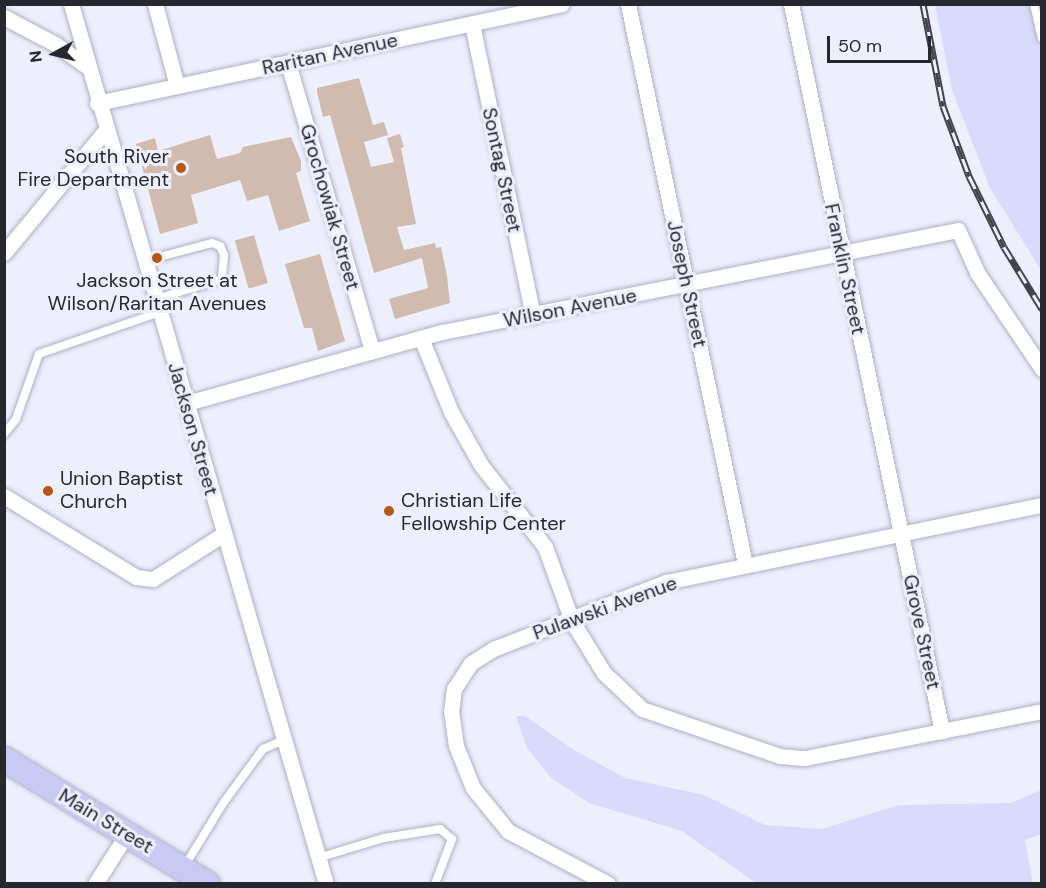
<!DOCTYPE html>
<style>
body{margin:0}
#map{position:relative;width:1046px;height:888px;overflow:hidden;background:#eeeffd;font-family:"DM Sans",sans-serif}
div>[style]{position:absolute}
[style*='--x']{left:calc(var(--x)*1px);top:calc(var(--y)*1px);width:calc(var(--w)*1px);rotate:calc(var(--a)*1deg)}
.green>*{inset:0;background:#d8dbfb}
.building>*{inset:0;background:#d1baae;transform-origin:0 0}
.roads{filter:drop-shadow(0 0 2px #aeb0c5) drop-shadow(0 0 2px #aeb0c5)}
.lane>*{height:8px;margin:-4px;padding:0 4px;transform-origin:4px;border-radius:4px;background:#fff}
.street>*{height:15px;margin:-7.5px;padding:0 7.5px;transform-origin:7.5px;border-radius:7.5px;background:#fff}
.primary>*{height:24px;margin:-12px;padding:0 12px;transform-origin:12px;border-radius:12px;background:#c8caf4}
.rail>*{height:7px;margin-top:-3.5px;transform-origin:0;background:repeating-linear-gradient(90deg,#eeeffd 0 14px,#43434c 0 28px);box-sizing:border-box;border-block:2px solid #43434c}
.dots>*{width:16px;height:16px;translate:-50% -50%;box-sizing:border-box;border:3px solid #eeeffd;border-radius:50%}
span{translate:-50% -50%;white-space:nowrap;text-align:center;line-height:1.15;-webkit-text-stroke:6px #eeeffd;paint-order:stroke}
.street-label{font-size:20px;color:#27272f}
.poi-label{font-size:20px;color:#27272f}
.right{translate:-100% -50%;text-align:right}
.left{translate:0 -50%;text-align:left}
.frame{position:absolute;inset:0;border:6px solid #27272f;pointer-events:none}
.north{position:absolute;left:24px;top:24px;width:60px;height:60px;-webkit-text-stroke:4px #eeeffd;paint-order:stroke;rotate:262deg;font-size:16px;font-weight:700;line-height:24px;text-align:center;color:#27272f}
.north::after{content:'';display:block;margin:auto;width:21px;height:27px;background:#27272f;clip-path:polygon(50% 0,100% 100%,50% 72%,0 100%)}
.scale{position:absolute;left:827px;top:36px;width:104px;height:27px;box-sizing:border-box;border:3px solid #27272f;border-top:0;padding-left:8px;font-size:18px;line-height:21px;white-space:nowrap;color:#27272f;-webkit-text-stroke:4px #eeeffd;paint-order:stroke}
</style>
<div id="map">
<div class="green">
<div style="clip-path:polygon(935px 5px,1041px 5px,1041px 270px,990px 188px,952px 90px)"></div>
<div style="clip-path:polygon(516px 716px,525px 716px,574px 750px,625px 778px,704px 795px,765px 825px,822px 829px,899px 805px,1011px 803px,1041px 790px,1041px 834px,1025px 840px,1033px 883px,756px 883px,682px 831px,589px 803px,550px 777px,527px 748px)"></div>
</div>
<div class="building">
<div style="clip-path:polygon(359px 78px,373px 125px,384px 122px,388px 135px,364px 142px,371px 167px,394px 162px,387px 138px,400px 134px,404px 147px,401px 148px,416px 224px,397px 227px,404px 250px,435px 243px,436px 248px,441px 247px,447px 276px,450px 303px,395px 319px,389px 299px,428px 288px,422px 258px,374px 273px,330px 115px,323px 117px,317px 92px,317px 88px)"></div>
<div style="clip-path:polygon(210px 135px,217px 159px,240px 153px,243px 147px,291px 137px,301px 161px,301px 171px,296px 173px,310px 221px,279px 231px,268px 195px,247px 201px,240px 180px,191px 195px,198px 223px,160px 234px,136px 144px,155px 138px,158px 151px)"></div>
<div style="left:254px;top:235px;width:50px;height:20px;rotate:74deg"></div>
<div style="clip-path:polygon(320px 254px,345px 341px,318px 351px,312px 328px,304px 328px,285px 264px)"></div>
</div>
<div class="roads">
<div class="lane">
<div style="--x:1034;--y:4;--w:35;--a:77"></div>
<div style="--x:144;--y:261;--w:70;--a:-14.8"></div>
<div style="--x:212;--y:243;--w:9;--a:21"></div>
<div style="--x:220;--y:246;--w:10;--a:66"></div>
<div style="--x:224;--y:255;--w:24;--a:95"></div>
<div style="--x:222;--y:279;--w:69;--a:163.1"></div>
<div style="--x:4;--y:434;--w:19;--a:-51"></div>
<div style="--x:16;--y:419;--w:69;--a:-70.5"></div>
<div style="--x:39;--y:354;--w:128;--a:-19.1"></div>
<div style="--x:318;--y:858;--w:69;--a:-16.9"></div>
<div style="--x:384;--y:838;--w:57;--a:-9.1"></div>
<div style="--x:440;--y:829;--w:16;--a:40"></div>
<div style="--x:452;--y:839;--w:48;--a:110.7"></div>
<div style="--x:184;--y:867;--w:76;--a:-58.4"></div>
<div style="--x:224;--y:802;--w:66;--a:-53.7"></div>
<div style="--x:263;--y:749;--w:23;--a:-23"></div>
</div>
<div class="street">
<div style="--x:71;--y:4;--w:916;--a:73.84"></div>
<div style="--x:155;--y:4;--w:85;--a:75"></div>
<div style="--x:628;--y:4;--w:572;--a:78.2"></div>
<div style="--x:791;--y:4;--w:743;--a:78.27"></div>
<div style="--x:4;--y:17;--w:58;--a:27.9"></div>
<div style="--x:55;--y:44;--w:38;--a:35"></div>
<div style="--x:472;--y:24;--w:298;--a:78.2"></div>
<div style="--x:288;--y:63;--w:300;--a:73.7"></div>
<div style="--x:97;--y:103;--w:475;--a:-12"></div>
<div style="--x:4;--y:253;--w:158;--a:-50.4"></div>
<div style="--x:421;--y:338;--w:80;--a:67.9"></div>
<div style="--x:451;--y:412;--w:61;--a:60.5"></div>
<div style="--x:481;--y:465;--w:104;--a:52"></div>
<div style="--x:545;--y:547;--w:79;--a:70"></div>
<div style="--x:572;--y:621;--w:61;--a:58.4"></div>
<div style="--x:604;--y:673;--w:52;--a:43.5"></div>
<div style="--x:642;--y:709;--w:146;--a:18.8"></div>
<div style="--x:780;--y:756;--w:25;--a:5"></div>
<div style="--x:805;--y:758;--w:242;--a:-11.2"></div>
<div style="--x:187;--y:403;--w:265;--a:-15.6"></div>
<div style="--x:442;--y:332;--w:526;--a:-11.18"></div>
<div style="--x:958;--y:230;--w:48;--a:65.6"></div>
<div style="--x:978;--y:274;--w:115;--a:56"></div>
<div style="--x:4;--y:496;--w:155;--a:31.5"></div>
<div style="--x:136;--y:577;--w:17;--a:7"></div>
<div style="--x:153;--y:579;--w:82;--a:-32.5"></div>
<div style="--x:95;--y:884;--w:59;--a:-57.4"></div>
<div style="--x:608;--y:884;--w:113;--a:-152.1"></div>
<div style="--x:508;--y:831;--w:55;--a:-129.1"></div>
<div style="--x:473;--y:788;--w:45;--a:-112"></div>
<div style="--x:456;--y:746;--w:34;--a:-98"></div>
<div style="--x:451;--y:712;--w:23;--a:-83"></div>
<div style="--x:454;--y:689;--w:31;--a:-57"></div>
<div style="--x:471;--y:663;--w:26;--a:-32"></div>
<div style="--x:493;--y:649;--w:186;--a:-21.2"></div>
<div style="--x:666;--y:582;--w:384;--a:-11.6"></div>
</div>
<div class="primary">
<div style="--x:4;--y:759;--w:239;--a:31.5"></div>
</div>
</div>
<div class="rail">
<div style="--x:923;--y:4;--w:104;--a:78.9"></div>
<div style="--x:943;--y:106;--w:75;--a:69.6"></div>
<div style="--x:969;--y:176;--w:79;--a:63.8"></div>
<div style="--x:1004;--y:247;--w:73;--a:58.5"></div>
</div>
<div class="dots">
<div style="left:181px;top:168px;background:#b75715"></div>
<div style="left:157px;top:258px;background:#b75715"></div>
<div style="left:48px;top:491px;background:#b75715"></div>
<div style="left:389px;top:511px;background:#b75715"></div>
</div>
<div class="street-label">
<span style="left:330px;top:54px;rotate:-12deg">Raritan Avenue</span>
<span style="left:502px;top:170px;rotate:78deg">Sontag Street</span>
<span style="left:330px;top:207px;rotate:74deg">Grochowiak Street</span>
<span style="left:845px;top:269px;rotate:78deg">Franklin Street</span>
<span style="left:687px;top:284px;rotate:78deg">Joseph Street</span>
<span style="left:570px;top:308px;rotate:-11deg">Wilson Avenue</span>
<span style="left:193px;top:429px;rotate:74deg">Jackson Street</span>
<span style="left:605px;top:608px;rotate:-20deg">Pulawski Avenue</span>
<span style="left:922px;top:632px;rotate:78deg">Grove Street</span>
<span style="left:106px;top:821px;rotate:31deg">Main Street</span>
</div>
<div class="poi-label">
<span class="right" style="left:169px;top:168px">South River<br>Fire Department</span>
<span style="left:157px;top:292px">Jackson Street at<br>Wilson/Raritan Avenues</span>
<span class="left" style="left:60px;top:490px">Union Baptist<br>Church</span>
<span class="left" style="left:401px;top:512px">Christian Life<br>Fellowship Center</span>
</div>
<div class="frame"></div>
<div class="north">N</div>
<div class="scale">50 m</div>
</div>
